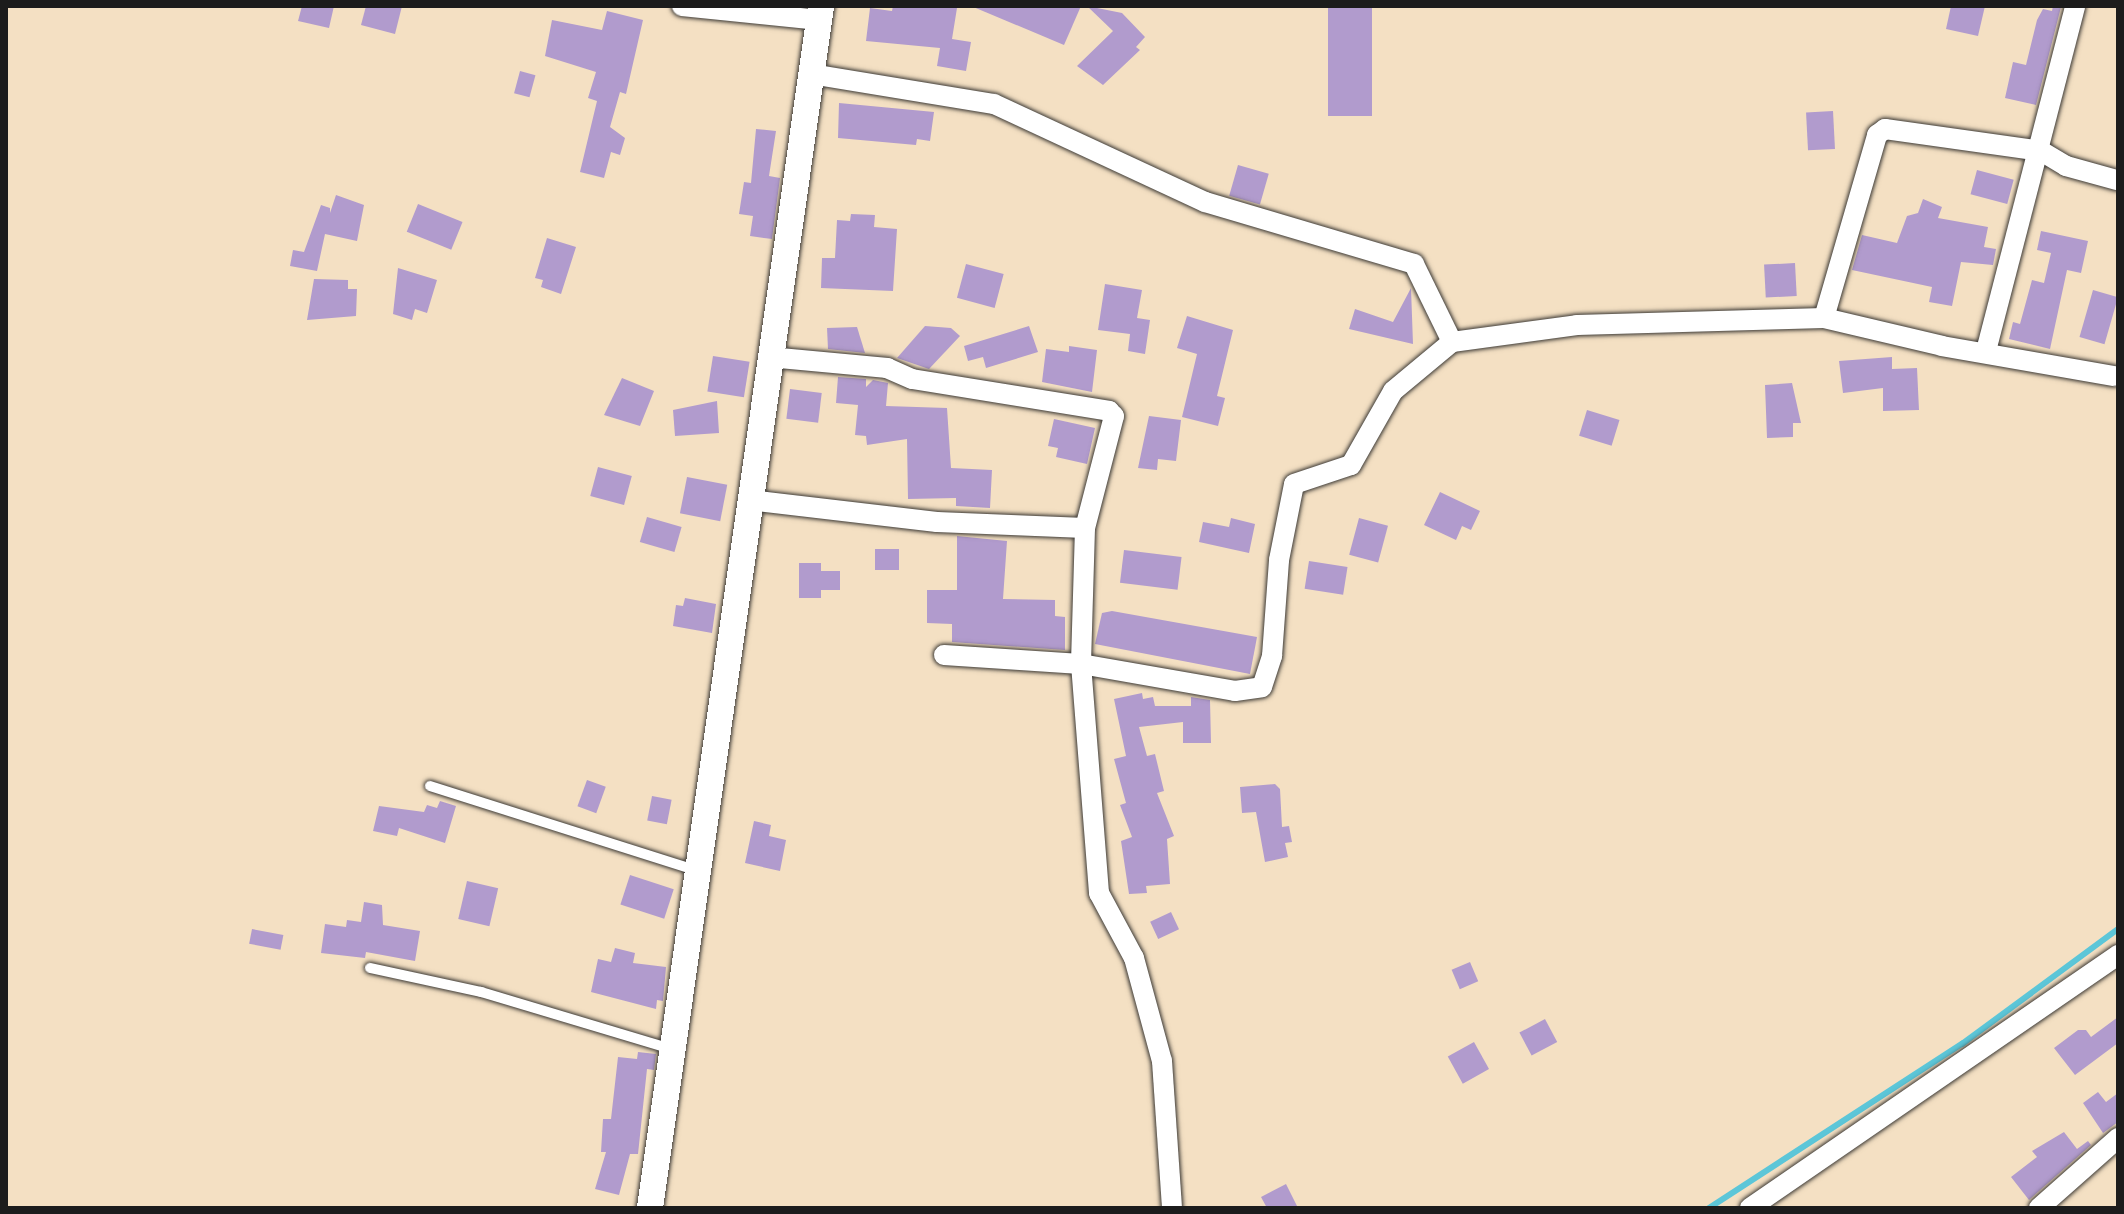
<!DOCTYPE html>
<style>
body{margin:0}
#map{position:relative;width:2124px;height:1214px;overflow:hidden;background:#f4e0c3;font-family:"IM FELL DW Pica",serif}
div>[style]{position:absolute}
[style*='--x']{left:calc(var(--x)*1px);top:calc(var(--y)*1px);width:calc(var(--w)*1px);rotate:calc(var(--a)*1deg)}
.stream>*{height:6px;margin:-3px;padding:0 3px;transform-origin:3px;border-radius:3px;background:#5cc6d8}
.building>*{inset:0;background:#b19bcd;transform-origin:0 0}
.roads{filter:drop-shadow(0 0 2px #3c3935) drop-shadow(0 0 2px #3c3935)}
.service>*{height:10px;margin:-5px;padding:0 5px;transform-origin:5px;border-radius:5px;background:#fff}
.minor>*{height:20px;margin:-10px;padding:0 10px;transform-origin:10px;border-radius:10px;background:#fff}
.tertiary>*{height:26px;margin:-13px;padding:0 13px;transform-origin:13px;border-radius:13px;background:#fff}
span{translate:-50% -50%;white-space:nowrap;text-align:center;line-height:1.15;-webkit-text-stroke:7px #fcf5e5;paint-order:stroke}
.frame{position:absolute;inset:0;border:8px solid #1c1c1c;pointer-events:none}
</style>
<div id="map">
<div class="stream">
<div style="--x:1709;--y:1208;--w:302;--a:-33"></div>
<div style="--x:1962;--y:1044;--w:194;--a:-36.4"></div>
</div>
<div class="building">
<div style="clip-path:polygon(302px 6px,334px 6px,329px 28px,298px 21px)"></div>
<div style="clip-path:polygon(366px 6px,402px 6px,395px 34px,361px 25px)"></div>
<div style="clip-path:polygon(893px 6px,957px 8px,952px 39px,971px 42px,966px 71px,937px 66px,940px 48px,866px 41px,870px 8px,892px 11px)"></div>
<div style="clip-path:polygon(971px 6px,1081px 6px,1064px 45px)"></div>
<div style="clip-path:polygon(1087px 6px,1122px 13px,1145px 37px,1136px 47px,1140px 50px,1103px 85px,1077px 66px,1113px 31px)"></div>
<div style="left:1328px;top:6px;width:44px;height:110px"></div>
<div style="clip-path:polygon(1951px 6px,1985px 6px,1978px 36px,1946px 29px)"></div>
<div style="clip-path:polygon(2053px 6px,2061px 7px,2036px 105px,2005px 98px,2013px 62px,2026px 65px,2037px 20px,2043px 9px,2052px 11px)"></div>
<div style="clip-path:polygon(607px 11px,643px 20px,626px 94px,620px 92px,610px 127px,625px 138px,620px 155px,611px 152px,604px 178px,580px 172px,597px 101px,588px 98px,596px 72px,545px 56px,552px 20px,602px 30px)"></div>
<div style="left:520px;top:71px;width:16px;height:23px;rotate:15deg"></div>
<div style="clip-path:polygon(839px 103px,934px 112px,930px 141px,917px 139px,916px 145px,838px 138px)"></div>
<div style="left:1833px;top:111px;width:38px;height:27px;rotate:87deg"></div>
<div style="clip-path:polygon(756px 129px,776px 131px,769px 176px,780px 178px,772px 239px,750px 236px,753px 216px,739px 214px,744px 182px,751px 183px)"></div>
<div style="left:1238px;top:165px;width:32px;height:32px;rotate:16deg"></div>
<div style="left:1977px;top:170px;width:38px;height:25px;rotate:15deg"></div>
<div style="clip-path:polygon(336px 195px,364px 205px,357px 241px,325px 234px,317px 271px,290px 266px,293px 250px,304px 252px,321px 205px,330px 208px,330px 213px)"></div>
<div style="clip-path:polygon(1923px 199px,1942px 207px,1938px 218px,1988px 227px,1984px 247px,1996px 249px,1993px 265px,1961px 262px,1952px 306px,1929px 302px,1932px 287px,1852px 270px,1862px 235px,1897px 243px,1907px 216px,1918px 213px)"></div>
<div style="left:418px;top:204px;width:48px;height:30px;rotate:22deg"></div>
<div style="clip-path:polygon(851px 214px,875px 215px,874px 227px,897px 229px,893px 291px,821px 288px,822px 258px,835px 258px,837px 220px,850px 221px)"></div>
<div style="clip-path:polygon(2041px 231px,2088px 241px,2081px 273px,2067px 270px,2050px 349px,2009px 339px,2013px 322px,2020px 324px,2032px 280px,2044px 283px,2051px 253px,2037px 250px)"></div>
<div style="clip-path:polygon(547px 238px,576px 247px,561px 294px,541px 287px,543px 280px,535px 278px)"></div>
<div style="left:1795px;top:263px;width:33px;height:31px;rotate:87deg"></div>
<div style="left:966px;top:264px;width:39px;height:35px;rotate:15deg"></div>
<div style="clip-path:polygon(398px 268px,437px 280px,427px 313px,415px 309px,412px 320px,393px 314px)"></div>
<div style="clip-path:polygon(314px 279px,348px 280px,348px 289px,357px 289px,356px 316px,307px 320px)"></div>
<div style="clip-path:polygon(1105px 284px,1142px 290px,1137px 318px,1150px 320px,1145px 354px,1128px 351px,1130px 334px,1098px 330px)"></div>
<div style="clip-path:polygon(1411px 288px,1413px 344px,1349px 329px,1355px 309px,1393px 322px)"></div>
<div style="left:2093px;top:290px;width:26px;height:49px;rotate:16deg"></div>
<div style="clip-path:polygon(1187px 316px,1233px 330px,1217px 396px,1225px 398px,1218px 426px,1182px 417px,1197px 354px,1177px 348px)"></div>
<div style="clip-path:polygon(925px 326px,951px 328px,960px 336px,929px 369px,897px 358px)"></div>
<div style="clip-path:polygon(1029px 326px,1038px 352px,986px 368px,983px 357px,968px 361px,964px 346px)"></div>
<div style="clip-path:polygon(857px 327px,865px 353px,828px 349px,827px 328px)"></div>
<div style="clip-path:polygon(1069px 346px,1097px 350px,1092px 392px,1042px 382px,1046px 349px,1069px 352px)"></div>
<div style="left:713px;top:356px;width:37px;height:36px;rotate:9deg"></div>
<div style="clip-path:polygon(1892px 357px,1892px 369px,1917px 368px,1919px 410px,1883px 411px,1883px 388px,1843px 393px,1839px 361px)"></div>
<div style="clip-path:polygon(838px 377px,866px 379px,866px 387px,873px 380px,888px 383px,886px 406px,947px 408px,951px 468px,992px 470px,990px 508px,956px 506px,956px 498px,908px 499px,907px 439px,867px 445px,866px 436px,855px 435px,858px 405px,836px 403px)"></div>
<div style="clip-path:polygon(622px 378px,654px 391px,640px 426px,604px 415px)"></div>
<div style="clip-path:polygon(1792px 383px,1801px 423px,1793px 423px,1793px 437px,1767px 438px,1765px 385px)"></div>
<div style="left:790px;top:389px;width:32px;height:30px;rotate:7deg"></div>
<div style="clip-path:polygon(717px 401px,719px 433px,675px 436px,673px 410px)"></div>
<div style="left:1587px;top:410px;width:34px;height:27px;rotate:17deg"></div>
<div style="clip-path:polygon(1149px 416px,1181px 420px,1176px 461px,1158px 459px,1157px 470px,1138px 468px)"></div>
<div style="clip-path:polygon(1054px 419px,1095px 428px,1087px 464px,1056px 457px,1058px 448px,1048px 446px)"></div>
<div style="left:598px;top:467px;width:35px;height:30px;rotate:15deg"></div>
<div style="left:687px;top:477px;width:41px;height:37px;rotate:11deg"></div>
<div style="clip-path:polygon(1440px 492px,1480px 511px,1471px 530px,1462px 526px,1456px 540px,1424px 525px)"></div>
<div style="left:647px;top:517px;width:36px;height:26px;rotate:16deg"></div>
<div style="clip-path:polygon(1231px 518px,1255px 524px,1249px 553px,1199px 542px,1203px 522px,1229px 527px)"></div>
<div style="left:1359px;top:518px;width:30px;height:38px;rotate:15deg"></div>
<div style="clip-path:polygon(957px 536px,1007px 541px,1003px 599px,1055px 600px,1055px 616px,1065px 617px,1065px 650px,952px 642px,952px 624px,927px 623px,927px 590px,957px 590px)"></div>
<div style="left:899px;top:549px;width:21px;height:24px;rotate:90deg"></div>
<div style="left:1124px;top:550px;width:58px;height:33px;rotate:7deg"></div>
<div style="left:1309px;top:561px;width:39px;height:28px;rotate:9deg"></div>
<div style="clip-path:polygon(799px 563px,821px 563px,821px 571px,840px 571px,840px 590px,821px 590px,821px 598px,799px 598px)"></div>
<div style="clip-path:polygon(685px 598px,716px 604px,712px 633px,673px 626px,676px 605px,683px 606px)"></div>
<div style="clip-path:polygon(1112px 611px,1257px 637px,1250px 674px,1095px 644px,1102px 613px)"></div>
<div style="clip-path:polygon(1142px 693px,1143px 699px,1153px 697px,1155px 706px,1191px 706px,1191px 697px,1210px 700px,1211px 743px,1183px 743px,1183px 722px,1139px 727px,1147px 756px,1155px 754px,1164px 791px,1157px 793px,1174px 836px,1167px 839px,1170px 884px,1146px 886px,1147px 893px,1129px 894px,1121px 841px,1132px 837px,1120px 805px,1126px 803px,1114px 759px,1126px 756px,1114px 699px)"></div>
<div style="left:587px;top:780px;width:20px;height:28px;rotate:20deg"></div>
<div style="clip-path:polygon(1275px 784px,1280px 789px,1282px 827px,1289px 826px,1292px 842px,1285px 843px,1288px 857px,1265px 862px,1256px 812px,1242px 813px,1240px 787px)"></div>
<div style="left:652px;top:796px;width:20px;height:25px;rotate:11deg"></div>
<div style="clip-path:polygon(440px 801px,456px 806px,445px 843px,399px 828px,397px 836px,373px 831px,379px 806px,424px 812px,427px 805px,437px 808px)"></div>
<div style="clip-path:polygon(754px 821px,771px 825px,769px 836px,786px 840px,780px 871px,745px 863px)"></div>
<div style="left:630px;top:875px;width:46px;height:31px;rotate:18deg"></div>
<div style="left:467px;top:881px;width:32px;height:39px;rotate:13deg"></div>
<div style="clip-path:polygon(364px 902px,382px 905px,383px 925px,420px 931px,415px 961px,366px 952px,365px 958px,321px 953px,325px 924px,346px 927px,347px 920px,361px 922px)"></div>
<div style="left:1171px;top:912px;width:19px;height:23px;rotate:65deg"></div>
<div style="left:252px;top:929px;width:32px;height:15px;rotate:11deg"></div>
<div style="clip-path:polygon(615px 948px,635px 953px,633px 963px,666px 967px,663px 1001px,657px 1000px,656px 1009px,591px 992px,598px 959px,611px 962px)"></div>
<div style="left:1470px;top:962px;width:21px;height:20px;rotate:67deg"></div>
<div style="clip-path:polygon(2118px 1017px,2118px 1043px,2075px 1075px,2054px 1048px,2078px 1030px,2086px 1030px,2091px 1037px)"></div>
<div style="left:1545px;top:1019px;width:26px;height:29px;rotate:62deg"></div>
<div style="left:1474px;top:1042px;width:31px;height:30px;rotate:61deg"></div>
<div style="clip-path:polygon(638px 1052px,656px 1054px,654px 1070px,647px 1069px,638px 1154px,630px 1154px,619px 1195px,595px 1189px,606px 1152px,601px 1152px,603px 1119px,611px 1119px,618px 1057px,637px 1059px)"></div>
<div style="clip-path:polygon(2098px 1092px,2106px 1102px,2118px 1093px,2118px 1122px,2103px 1133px,2083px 1103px)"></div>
<div style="clip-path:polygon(2064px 1132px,2077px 1149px,2088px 1141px,2091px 1145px,2029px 1200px,2011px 1177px,2037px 1157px,2032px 1151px)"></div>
<div style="clip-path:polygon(1286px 1184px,1298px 1208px,1267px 1208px,1261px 1197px)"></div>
</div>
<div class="roads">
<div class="service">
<div style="--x:430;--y:786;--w:278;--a:17.6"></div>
<div style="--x:370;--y:968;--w:114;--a:12.2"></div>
<div style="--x:481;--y:992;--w:198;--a:16.7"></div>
</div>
<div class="minor">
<div style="--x:682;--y:6;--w:138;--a:5.8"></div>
<div style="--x:811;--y:74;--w:185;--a:9.3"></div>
<div style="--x:994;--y:104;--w:233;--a:24.9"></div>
<div style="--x:1205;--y:202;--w:218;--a:16.5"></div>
<div style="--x:1414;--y:264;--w:87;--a:64"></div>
<div style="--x:1824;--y:318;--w:191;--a:-73.8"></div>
<div style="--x:1877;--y:135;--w:10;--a:-37"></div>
<div style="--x:1885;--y:129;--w:158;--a:8"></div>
<div style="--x:2041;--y:151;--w:29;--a:31"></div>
<div style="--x:2066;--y:166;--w:53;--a:15.4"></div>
<div style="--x:1986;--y:351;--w:356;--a:-75.5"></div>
<div style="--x:769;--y:357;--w:119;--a:5.3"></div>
<div style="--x:887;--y:368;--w:27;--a:24"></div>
<div style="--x:912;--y:379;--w:200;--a:9.2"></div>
<div style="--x:1109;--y:411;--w:7;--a:45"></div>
<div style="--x:1114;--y:416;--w:116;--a:104.5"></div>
<div style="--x:1085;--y:528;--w:136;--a:91.7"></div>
<div style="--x:1081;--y:664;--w:230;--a:85.5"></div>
<div style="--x:1099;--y:893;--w:74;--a:61.7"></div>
<div style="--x:1134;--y:958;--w:107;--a:74.8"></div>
<div style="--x:1162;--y:1061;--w:147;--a:86.1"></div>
<div style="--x:749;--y:500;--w:189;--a:6.7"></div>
<div style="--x:937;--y:522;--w:148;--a:2.3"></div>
<div style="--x:944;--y:655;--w:137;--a:3.8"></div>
<div style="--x:1081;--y:664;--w:156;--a:9.9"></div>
<div style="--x:1235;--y:691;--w:27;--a:-8"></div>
<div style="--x:1262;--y:687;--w:33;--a:-72"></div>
<div style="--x:1272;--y:656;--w:96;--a:-85.8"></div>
<div style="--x:1279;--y:560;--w:77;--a:-78.8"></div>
<div style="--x:1294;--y:484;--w:60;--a:-18.4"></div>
<div style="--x:1351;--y:465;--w:85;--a:-60.4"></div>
<div style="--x:1393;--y:391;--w:77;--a:-39.7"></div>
<div style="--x:1452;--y:342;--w:126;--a:-7.7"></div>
<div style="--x:1577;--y:325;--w:247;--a:-1.6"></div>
<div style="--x:1824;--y:318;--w:121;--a:13.3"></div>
<div style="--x:1942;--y:346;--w:175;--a:9.9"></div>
<div style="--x:1750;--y:1208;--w:447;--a:-34.5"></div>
<div style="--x:2039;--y:1208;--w:106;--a:-41.5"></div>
</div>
<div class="tertiary">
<div style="--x:650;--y:1208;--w:1214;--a:-81.9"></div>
</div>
</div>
<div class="frame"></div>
</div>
